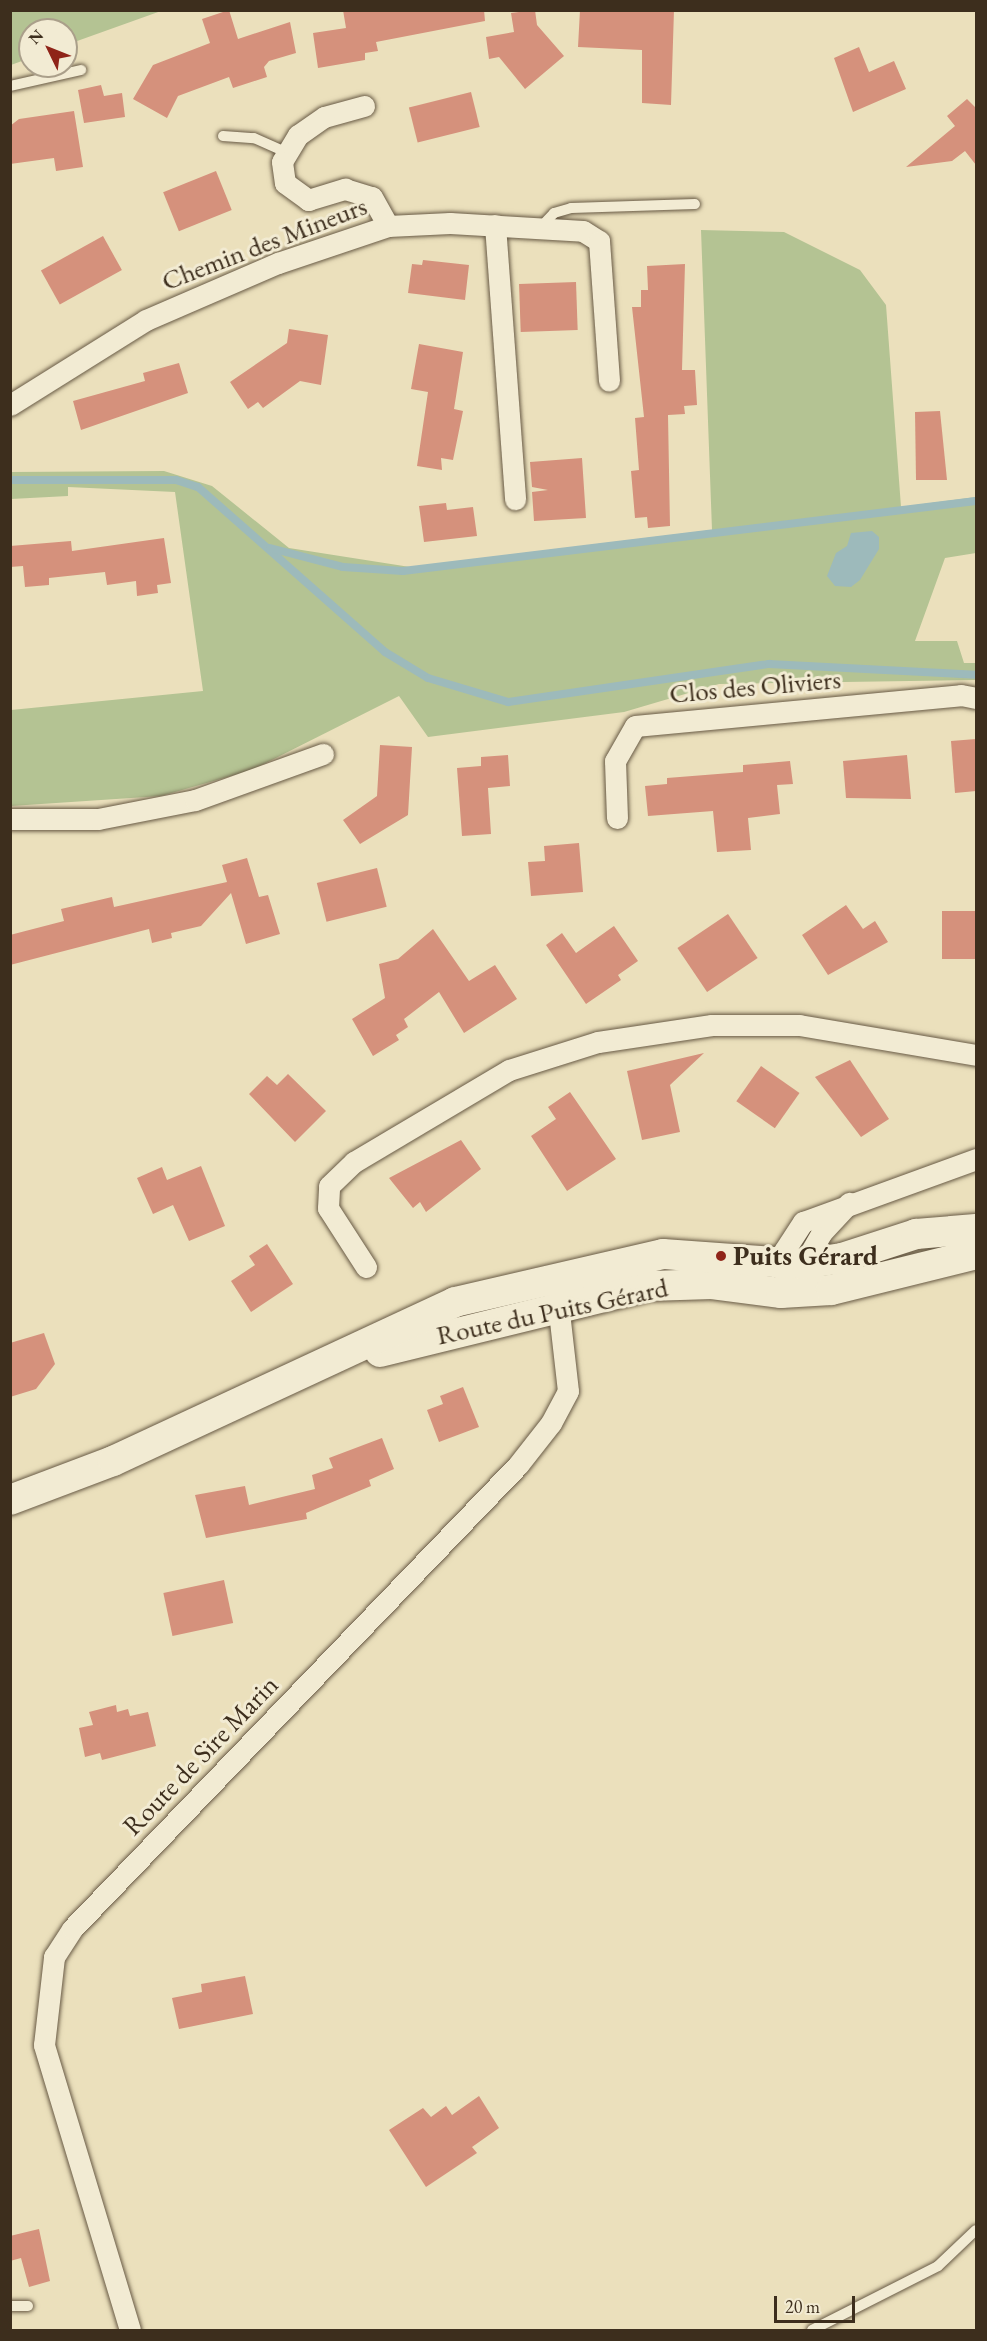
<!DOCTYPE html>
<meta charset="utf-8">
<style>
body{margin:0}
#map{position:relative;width:987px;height:2341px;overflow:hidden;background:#ebe0bc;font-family:"EB Garamond",serif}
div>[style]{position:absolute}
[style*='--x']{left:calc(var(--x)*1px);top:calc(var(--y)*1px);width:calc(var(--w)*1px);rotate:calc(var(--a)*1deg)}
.green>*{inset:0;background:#b4c393}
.water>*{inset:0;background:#9dbabb}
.stream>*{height:8px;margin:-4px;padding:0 4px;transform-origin:4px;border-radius:4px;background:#9dbabb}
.building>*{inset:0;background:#d5917c;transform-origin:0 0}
.roads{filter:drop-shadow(0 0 2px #685a45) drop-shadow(0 0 2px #685a45)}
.service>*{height:10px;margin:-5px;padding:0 5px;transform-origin:5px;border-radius:5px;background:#f2ebd3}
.minor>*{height:21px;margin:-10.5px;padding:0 10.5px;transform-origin:10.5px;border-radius:10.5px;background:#f2ebd3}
.secondary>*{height:30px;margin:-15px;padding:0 15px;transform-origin:15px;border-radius:15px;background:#f2ebd3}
.dots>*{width:16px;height:16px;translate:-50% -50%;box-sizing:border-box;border:3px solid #f2ebd3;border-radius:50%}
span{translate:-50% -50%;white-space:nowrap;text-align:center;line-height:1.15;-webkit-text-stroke:6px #f2ebd3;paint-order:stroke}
.street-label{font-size:27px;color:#3d2e1d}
.poi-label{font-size:27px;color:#3d2e1d;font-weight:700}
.left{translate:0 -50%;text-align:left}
.frame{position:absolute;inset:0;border:12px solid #3d2e1d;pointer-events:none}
.north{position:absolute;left:18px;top:18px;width:60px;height:60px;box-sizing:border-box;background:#f2ebd3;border:2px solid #aa9f8a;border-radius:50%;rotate:313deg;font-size:16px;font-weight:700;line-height:24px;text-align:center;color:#3d2e1d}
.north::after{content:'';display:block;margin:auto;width:21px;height:27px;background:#8f2418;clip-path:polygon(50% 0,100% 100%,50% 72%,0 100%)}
.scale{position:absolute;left:774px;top:2296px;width:81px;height:27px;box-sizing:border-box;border:3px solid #3d2e1d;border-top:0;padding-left:8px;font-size:18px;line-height:21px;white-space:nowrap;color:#3d2e1d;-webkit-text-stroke:4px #f2ebd3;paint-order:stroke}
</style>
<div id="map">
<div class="green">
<div style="clip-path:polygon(11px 10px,161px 10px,161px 11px,66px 45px,66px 30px,30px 30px,30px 58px,11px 65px)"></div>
<div style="clip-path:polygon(701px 230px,784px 232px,860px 270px,886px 305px,901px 507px,976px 497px,976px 553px,945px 558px,915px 641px,957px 641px,964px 663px,976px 663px,976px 680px,719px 684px,624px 712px,428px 737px,399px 696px,252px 770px,161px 796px,11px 806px,11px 710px,203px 691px,175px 492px,68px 487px,68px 496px,11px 499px,10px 472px,164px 471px,212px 486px,289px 548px,410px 567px,712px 530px)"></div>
</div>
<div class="water">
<div style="clip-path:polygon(872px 531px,879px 537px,879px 549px,860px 580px,851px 587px,835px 586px,827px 576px,836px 553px,847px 546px,851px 533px)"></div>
</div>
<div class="stream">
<div style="--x:10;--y:480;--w:166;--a:0"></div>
<div style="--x:176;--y:480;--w:23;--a:18"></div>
<div style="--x:198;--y:487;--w:249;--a:41.4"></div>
<div style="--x:385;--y:652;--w:50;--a:31.2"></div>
<div style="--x:428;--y:678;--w:84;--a:16.7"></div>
<div style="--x:508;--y:702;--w:264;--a:-8.3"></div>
<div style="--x:769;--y:664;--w:207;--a:3"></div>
<div style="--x:270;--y:548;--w:75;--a:14.6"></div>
<div style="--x:343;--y:567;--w:60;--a:3.8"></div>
<div style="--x:403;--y:571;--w:577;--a:-6.96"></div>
</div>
<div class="building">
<div style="clip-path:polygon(229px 10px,238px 39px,290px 22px,296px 53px,269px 61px,264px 67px,267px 77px,233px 88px,229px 77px,178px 96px,167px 118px,133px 99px,153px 65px,210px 43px,202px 19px)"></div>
<div style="clip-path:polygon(343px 10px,484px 10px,485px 21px,376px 42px,378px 51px,365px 53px,365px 60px,318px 68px,313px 33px,346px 28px)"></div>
<div style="clip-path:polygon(535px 10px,537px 25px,564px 56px,525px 89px,499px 57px,489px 59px,486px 37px,514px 32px,511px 13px)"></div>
<div style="clip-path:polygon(580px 10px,674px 10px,671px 105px,642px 103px,642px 50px,578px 47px)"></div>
<div style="clip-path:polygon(859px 47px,869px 72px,894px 61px,906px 89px,853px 112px,834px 58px)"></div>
<div style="clip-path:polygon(101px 85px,104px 96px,122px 93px,125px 117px,84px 123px,78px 90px)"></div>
<div style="left:471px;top:92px;width:36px;height:64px;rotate:76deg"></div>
<div style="clip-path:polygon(967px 99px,976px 108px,976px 165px,965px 151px,952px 161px,906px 167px,955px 126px,947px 116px)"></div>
<div style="clip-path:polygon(74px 111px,83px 167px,56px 171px,54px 158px,10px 164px,10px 126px,19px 119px)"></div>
<div style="left:216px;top:171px;width:42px;height:57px;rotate:68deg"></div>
<div style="left:103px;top:236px;width:39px;height:71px;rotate:61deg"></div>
<div style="clip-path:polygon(423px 260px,469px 265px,465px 300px,408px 293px,412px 264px,422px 265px)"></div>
<div style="clip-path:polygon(685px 264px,682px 370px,695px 370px,697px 405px,684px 406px,685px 414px,668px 415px,670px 526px,648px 528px,647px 517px,635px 518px,631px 471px,639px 470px,635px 418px,644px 417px,632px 307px,641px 307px,641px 290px,648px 290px,647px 266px)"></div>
<div style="left:576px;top:282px;width:48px;height:57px;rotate:88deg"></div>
<div style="clip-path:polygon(289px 329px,328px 335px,321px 385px,300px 381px,263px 408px,258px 402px,248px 409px,230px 382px,287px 343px)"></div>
<div style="clip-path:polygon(419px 344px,463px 352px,454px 409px,463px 411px,453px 460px,441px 458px,442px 470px,417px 466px,428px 392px,411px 389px)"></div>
<div style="clip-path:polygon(179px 363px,188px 393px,81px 430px,73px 401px,145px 381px,143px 373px)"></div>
<div style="clip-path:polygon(940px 411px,947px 480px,916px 480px,915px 412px)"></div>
<div style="clip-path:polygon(582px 458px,586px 518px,534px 521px,532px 492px,548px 490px,532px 487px,530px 462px)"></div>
<div style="clip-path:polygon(446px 503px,447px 510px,473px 507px,477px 536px,424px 542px,419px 506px)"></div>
<div style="clip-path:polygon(164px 538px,171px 583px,157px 585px,158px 593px,137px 596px,136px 581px,107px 585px,105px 572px,49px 578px,49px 585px,25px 587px,23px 566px,10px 567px,10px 546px,71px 541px,72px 551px)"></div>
<div style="clip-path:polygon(976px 739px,976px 791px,955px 793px,951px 741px)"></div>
<div style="clip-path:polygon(380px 745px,412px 747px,408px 815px,360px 844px,343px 820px,377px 796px)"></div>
<div style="clip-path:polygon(508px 755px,510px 786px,488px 788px,491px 834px,462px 836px,457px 768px,481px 766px,481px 757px)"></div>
<div style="clip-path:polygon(907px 755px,911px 799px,846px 798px,843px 761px)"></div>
<div style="clip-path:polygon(790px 761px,793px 784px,777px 785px,780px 814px,748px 818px,751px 850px,717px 852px,713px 811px,648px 816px,645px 786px,667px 784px,667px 778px,743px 772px,743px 765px)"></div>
<div style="clip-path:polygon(579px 843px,583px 892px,531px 896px,528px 862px,545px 861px,544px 846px)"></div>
<div style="clip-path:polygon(247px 858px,259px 897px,268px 895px,280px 934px,246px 944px,231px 893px,201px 926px,171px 933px,172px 938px,152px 943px,149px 929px,10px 965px,10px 935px,64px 921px,61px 909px,112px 897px,114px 907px,227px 882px,222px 865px)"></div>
<div style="left:377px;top:868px;width:40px;height:62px;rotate:76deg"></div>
<div style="clip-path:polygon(846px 905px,863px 929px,875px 921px,888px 942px,828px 975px,802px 935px)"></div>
<div style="left:976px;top:911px;width:48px;height:34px;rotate:90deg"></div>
<div style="left:728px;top:914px;width:53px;height:61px;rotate:56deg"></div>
<div style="clip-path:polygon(614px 926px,638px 961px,618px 975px,621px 980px,586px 1004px,546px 945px,562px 933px,576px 953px)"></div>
<div style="clip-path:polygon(433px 929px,469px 981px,495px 965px,517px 999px,464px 1033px,439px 992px,404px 1019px,408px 1027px,396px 1035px,399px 1040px,373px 1056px,352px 1019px,385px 998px,379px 964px,398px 959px)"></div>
<div style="clip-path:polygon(704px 1053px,670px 1085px,680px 1132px,642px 1140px,627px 1071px)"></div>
<div style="clip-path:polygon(850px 1060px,889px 1119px,861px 1137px,815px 1077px)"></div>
<div style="left:761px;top:1066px;width:47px;height:43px;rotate:35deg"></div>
<div style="clip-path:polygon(288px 1074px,326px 1111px,295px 1142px,249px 1094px,267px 1076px,277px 1085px)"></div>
<div style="clip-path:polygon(570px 1092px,616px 1159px,567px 1191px,531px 1136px,556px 1119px,548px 1107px)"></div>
<div style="clip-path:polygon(461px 1140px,481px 1169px,426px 1212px,420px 1202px,413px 1208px,389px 1178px)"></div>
<div style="clip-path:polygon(201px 1166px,225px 1226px,189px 1241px,173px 1205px,153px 1214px,137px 1178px,162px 1167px,167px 1180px)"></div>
<div style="clip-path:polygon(267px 1244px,293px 1284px,251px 1312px,231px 1281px,255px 1265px,249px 1256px)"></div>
<div style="clip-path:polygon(44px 1333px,55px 1364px,36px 1389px,10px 1397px,10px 1343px)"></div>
<div style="clip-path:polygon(463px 1387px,479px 1427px,439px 1442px,427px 1410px,443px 1404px,440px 1396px)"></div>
<div style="clip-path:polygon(382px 1438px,394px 1469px,369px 1480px,371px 1486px,306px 1513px,307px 1519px,206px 1538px,195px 1495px,245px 1486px,249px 1505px,315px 1489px,312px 1475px,333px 1468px,329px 1458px)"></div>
<div style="left:224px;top:1580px;width:44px;height:62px;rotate:78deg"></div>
<div style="clip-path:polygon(116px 1705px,117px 1712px,128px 1709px,130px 1716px,148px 1712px,156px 1746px,102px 1760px,100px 1753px,85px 1757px,79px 1728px,93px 1725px,89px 1712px)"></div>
<div style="clip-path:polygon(245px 1976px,253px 2014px,179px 2029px,172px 1998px,202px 1992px,201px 1984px)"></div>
<div style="clip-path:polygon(479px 2096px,499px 2128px,472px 2147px,477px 2153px,426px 2187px,389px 2130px,423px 2108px,431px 2117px,446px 2106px,452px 2115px)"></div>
<div style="clip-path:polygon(39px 2229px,50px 2281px,29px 2287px,21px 2258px,10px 2261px,10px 2236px)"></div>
</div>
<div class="roads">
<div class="service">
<div style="--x:10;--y:86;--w:73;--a:-12.7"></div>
<div style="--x:223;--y:136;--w:31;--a:4"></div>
<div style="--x:254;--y:138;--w:37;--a:24"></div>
<div style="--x:541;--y:227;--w:19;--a:-47"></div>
<div style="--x:554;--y:213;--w:18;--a:-16"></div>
<div style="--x:571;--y:208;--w:124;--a:-1.8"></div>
<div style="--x:10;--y:2306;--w:18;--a:0"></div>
<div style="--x:812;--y:2330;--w:141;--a:-26.9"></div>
<div style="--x:938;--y:2266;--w:52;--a:-43.5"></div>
</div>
<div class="minor">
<div style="--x:364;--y:106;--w:41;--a:164.6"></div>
<div style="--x:324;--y:117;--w:32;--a:145"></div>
<div style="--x:298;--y:135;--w:31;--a:121"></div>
<div style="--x:282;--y:162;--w:21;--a:82"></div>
<div style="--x:285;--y:183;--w:29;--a:36"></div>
<div style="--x:308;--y:200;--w:39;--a:-17"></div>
<div style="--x:345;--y:189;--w:28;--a:17"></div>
<div style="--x:372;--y:197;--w:33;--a:61"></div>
<div style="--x:495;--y:225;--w:275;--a:85.8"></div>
<div style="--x:10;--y:405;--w:160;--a:-32"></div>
<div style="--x:146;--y:320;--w:144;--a:-23.4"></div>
<div style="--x:278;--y:263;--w:116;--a:-18.6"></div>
<div style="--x:388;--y:226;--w:62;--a:-2.8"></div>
<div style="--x:450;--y:223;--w:133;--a:3.4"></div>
<div style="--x:583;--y:231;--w:19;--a:32"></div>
<div style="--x:599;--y:241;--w:140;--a:85.9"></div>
<div style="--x:617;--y:818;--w:57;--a:-92"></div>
<div style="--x:615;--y:761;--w:40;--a:-60.3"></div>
<div style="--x:635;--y:726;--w:327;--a:-5.4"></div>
<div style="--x:961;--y:695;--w:15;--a:11"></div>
<div style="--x:10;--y:819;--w:88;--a:0"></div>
<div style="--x:98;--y:819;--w:99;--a:-11.1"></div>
<div style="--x:195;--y:800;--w:136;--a:-19.8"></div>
<div style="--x:366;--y:1267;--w:70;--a:-122.8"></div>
<div style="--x:328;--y:1208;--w:22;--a:-87"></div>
<div style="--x:329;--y:1186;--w:35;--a:-44"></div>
<div style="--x:354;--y:1162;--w:180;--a:-30.7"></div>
<div style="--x:509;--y:1070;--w:93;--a:-17.5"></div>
<div style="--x:598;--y:1042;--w:115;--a:-8.5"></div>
<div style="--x:712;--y:1025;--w:87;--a:0"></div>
<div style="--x:799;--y:1025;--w:180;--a:9.6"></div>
<div style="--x:799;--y:1272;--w:46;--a:-60.1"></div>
<div style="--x:822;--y:1232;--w:40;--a:-47"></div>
<div style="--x:785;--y:1276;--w:25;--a:-92"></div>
<div style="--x:784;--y:1251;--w:35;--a:-57"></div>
<div style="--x:803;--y:1222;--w:184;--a:-20"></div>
<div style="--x:130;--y:2330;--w:298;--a:-106.8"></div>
<div style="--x:44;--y:2045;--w:89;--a:-83.5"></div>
<div style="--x:54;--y:1957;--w:33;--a:-57"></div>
<div style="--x:72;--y:1929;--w:644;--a:-46.13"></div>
<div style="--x:518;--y:1465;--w:53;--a:-51.8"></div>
<div style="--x:551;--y:1423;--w:36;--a:-62"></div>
<div style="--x:568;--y:1391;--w:97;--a:-96.5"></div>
</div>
<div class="secondary">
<div style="--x:380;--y:1352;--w:276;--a:-13.8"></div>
<div style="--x:648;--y:1286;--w:64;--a:-1.8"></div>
<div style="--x:712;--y:1284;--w:70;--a:7.4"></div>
<div style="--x:781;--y:1293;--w:50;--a:-3.4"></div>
<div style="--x:831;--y:1290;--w:149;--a:-13.9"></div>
<div style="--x:10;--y:1500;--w:110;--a:-20.7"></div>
<div style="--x:113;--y:1461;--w:377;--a:-24.9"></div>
<div style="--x:455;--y:1302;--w:213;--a:-13"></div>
<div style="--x:663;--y:1254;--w:139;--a:4.1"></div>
<div style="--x:802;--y:1264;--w:40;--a:-8.5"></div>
<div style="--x:842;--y:1258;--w:78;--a:-18"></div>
<div style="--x:916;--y:1234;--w:60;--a:-4.8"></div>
</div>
</div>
<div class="dots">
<div style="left:721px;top:1256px;background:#8f2418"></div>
</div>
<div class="street-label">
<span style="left:264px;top:243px;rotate:-21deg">Chemin des Mineurs</span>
<span style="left:755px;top:686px;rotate:-5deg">Clos des Oliviers</span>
<span style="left:552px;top:1311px;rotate:-12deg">Route du Puits Gérard</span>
<span style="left:200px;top:1755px;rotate:-46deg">Route de Sire Marin</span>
</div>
<div class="poi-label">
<span class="left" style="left:733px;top:1256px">Puits Gérard</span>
</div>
<div class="frame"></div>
<div class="north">N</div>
<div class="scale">20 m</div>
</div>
